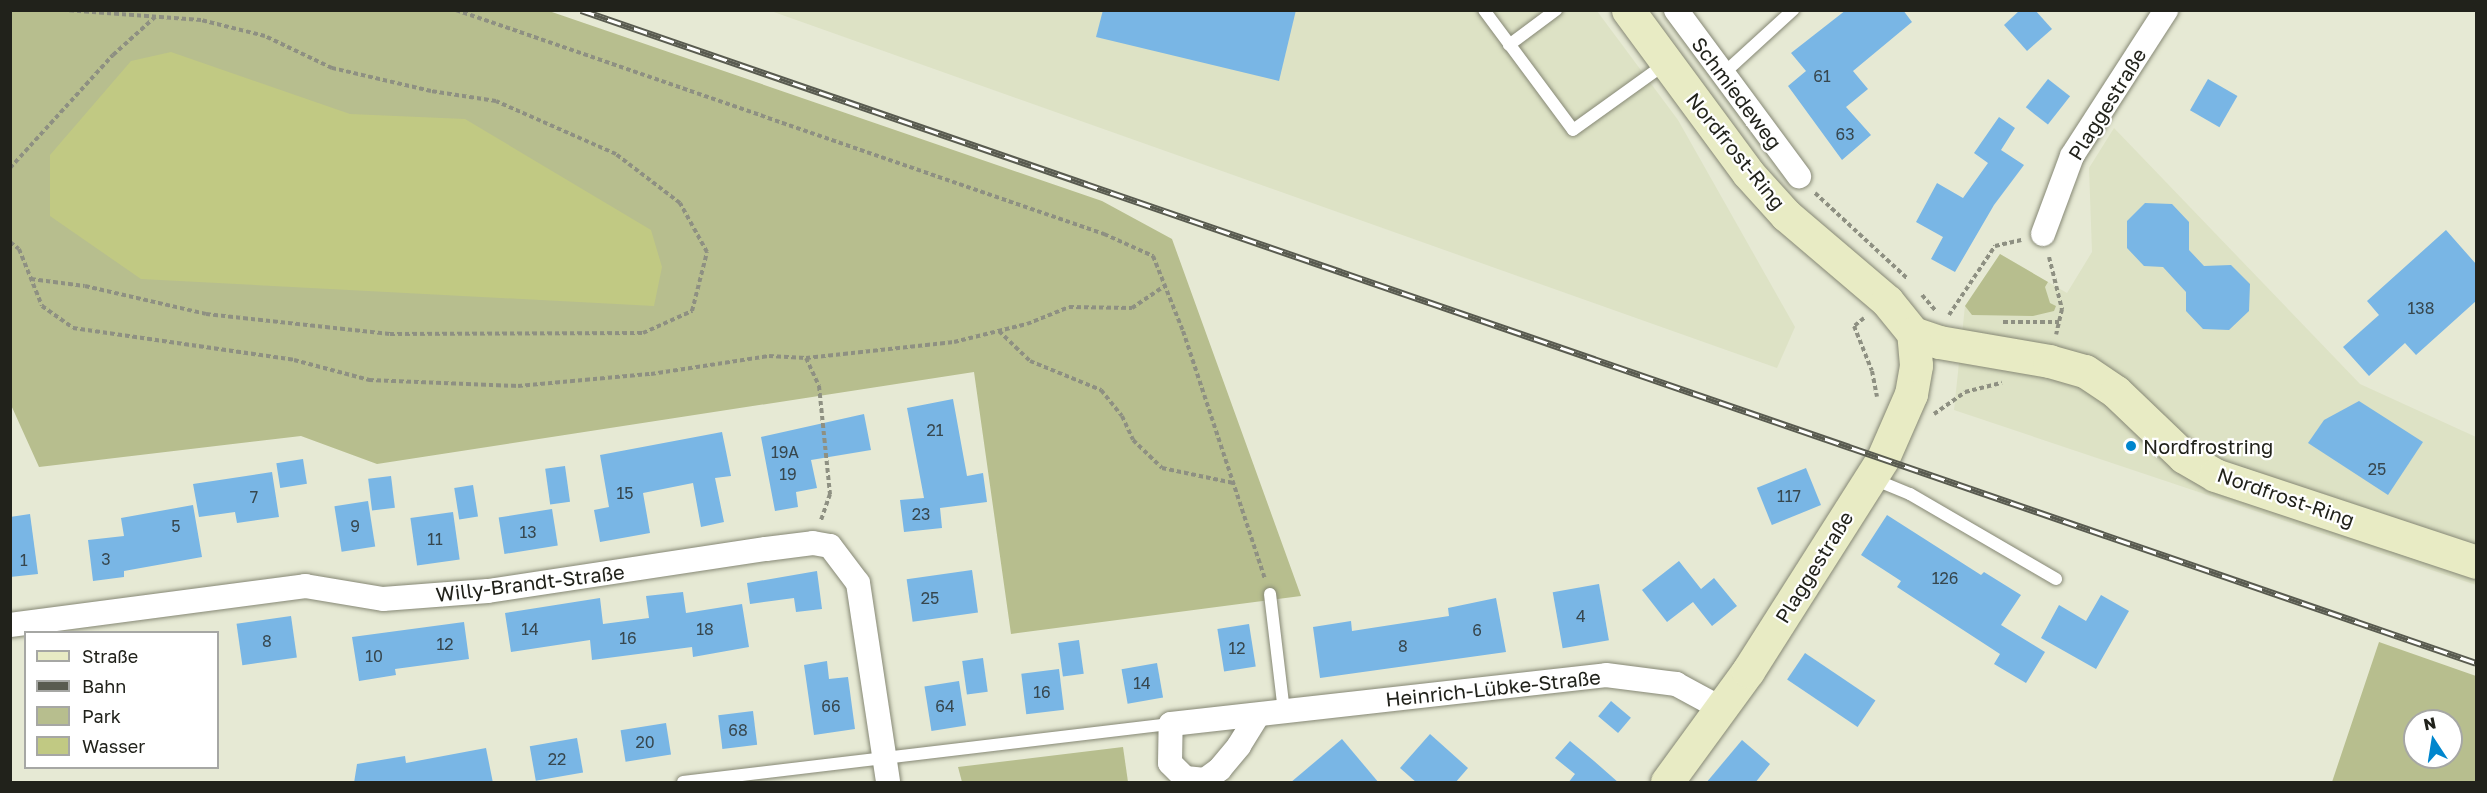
<!DOCTYPE html>
<meta charset="utf-8">
<style>
body{margin:0}
#map{position:relative;width:2487px;height:793px;overflow:hidden;background:#e6e9d4;font-family:"Golos Text",sans-serif}
div>[style]{position:absolute}
[style*='--x']{left:calc(var(--x)*1px);top:calc(var(--y)*1px);width:calc(var(--w)*1px);rotate:calc(var(--a)*1deg)}
.built>*{inset:0;background:#dde2c5}
.green>*{inset:0;background:#b7be8e}
.water>*{inset:0;background:#c1c983}
.building>*{inset:0;background:#79b6e5;transform-origin:0 0}
.path>*{height:4px;margin-top:-2px;transform-origin:0;background:repeating-linear-gradient(90deg,#8e9082 0 4.5px,transparent 0 7.5px)}
.roads{filter:drop-shadow(0 0 2px #868875) drop-shadow(0 0 2px #868875)}
.lane>*{height:12px;margin:-6px;padding:0 6px;transform-origin:6px;border-radius:6px;background:#fff}
.street>*{height:24px;margin:-12px;padding:0 12px;transform-origin:12px;border-radius:12px;background:#fff}
.secondary>*{height:33px;margin:-16.5px;padding:0 16.5px;transform-origin:16.5px;border-radius:16.5px;background:#e8ebc4}
.rail>*{height:7px;margin-top:-3.5px;transform-origin:0;background:repeating-linear-gradient(90deg,#fff 0 14px,#595b50 0 28px);box-sizing:border-box;border-block:2px solid #595b50}
.dots>*{width:16px;height:16px;translate:-50% -50%;box-sizing:border-box;border:3px solid #fff;border-radius:50%}
span{translate:-50% -50%;white-space:nowrap;text-align:center;line-height:1.15;-webkit-text-stroke:4.5px #fff;paint-order:stroke}
.number-label{font-size:16px;color:#37474e}
.number-label span{-webkit-text-stroke-width:0}
.street-label{font-size:20px;color:#21221b}
.poi-label{font-size:20px;color:#21221b}
.left{translate:0 -50%;text-align:left}
.frame{position:absolute;inset:0;border:12px solid #21221b;pointer-events:none}
.legend{position:absolute;left:24px;top:631px;width:195px;height:138px;box-sizing:border-box;background:#fff;border:2px solid #a6a7a4;margin:0;padding:8px 10px;list-style:none;font-size:18px;color:#21221b}
.legend li{display:flex;align-items:center;gap:12px;height:30px}
.legend b{width:30px;border:2px solid #a6a7a4}
.north{position:absolute;left:2403px;top:709px;width:60px;height:60px;box-sizing:border-box;background:#fff;border:2px solid #a6a7a4;border-radius:50%;rotate:348deg;font-size:16px;font-weight:700;line-height:24px;text-align:center;color:#21221b}
.north::after{content:'';display:block;margin:auto;width:21px;height:27px;background:#0086cd;clip-path:polygon(50% 0,100% 100%,50% 72%,0 100%)}
</style>
<div id="map">
<div class="built">
<div style="clip-path:polygon(771px 11px,1597px 11px,1678px 120px,1795px 327px,1777px 368px)"></div>
<div style="clip-path:polygon(2114px 128px,2360px 384px,2476px 437px,2476px 585px,1954px 410px,1965px 306px,2000px 254px,2067px 293px,2092px 252px,2089px 168px)"></div>
</div>
<div class="green">
<div style="clip-path:polygon(10px 11px,549px 11px,1102px 201px,1172px 239px,1301px 596px,1011px 634px,974px 372px,377px 464px,301px 436px,39px 467px,11px 405px)"></div>
<div style="clip-path:polygon(2000px 254px,2048px 282px,2045px 287px,2050px 303px,2056px 306px,2054px 311px,2033px 316px,1972px 315px,1965px 306px)"></div>
<div style="clip-path:polygon(evenodd,2379px 642px,2476px 676px,2476px 782px,2332px 782px,2379px 642px,2415px 721px,2451px 721px,2451px 757px,2415px 757px,2415px 721px)"></div>
<div style="clip-path:polygon(1123px 747px,1128px 782px,962px 782px,958px 767px)"></div>
</div>
<div class="water">
<div style="clip-path:polygon(171px 52px,350px 114px,465px 119px,651px 230px,662px 267px,654px 306px,141px 279px,50px 216px,50px 155px,131px 61px)"></div>
</div>
<div class="building">
<div style="clip-path:polygon(1103px 10px,1296px 10px,1279px 81px,1096px 37px)"></div>
<div style="clip-path:polygon(1846px 10px,1903px 10px,1912px 22px,1853px 71px,1868px 89px,1846px 107px,1871px 135px,1842px 160px,1788px 86px,1806px 71px,1791px 53px)"></div>
<div style="clip-path:polygon(2020px 10px,2035px 10px,2052px 29px,2027px 51px,2004px 25px)"></div>
<div style="left:2048px;top:79px;width:28px;height:36px;rotate:38deg"></div>
<div style="left:2208px;top:79px;width:34px;height:36px;rotate:30deg"></div>
<div style="clip-path:polygon(1999px 117px,2015px 128px,2001px 150px,2024px 165px,1994px 205px,1955px 272px,1931px 259px,1943px 237px,1916px 222px,1937px 183px,1963px 198px,1988px 163px,1974px 153px)"></div>
<div style="clip-path:polygon(2145px 203px,2172px 204px,2189px 222px,2189px 250px,2204px 266px,2231px 265px,2250px 284px,2249px 311px,2229px 330px,2203px 329px,2186px 311px,2186px 292px,2163px 267px,2144px 266px,2127px 248px,2127px 221px)"></div>
<div style="clip-path:polygon(2446px 230px,2476px 264px,2476px 301px,2416px 355px,2405px 343px,2369px 376px,2343px 347px,2379px 315px,2367px 301px)"></div>
<div style="clip-path:polygon(953px 399px,967px 476px,983px 473px,987px 502px,940px 508px,942px 528px,904px 532px,900px 500px,924px 498px,907px 408px)"></div>
<div style="clip-path:polygon(2359px 401px,2423px 442px,2388px 495px,2308px 443px,2324px 420px)"></div>
<div style="clip-path:polygon(864px 414px,871px 450px,811px 460px,817px 488px,796px 492px,798px 507px,775px 511px,761px 437px)"></div>
<div style="clip-path:polygon(722px 432px,731px 476px,715px 478px,724px 522px,701px 527px,693px 483px,643px 493px,650px 533px,600px 542px,594px 510px,609px 507px,600px 455px)"></div>
<div style="left:303px;top:459px;width:25px;height:27px;rotate:81deg"></div>
<div style="left:565px;top:466px;width:36px;height:20px;rotate:82deg"></div>
<div style="left:1806px;top:468px;width:40px;height:53px;rotate:68deg"></div>
<div style="clip-path:polygon(272px 472px,279px 517px,237px 523px,235px 512px,199px 517px,193px 484px)"></div>
<div style="left:391px;top:476px;width:32px;height:23px;rotate:83deg"></div>
<div style="left:473px;top:485px;width:32px;height:19px;rotate:81deg"></div>
<div style="left:368px;top:501px;width:46px;height:34px;rotate:81deg"></div>
<div style="clip-path:polygon(193px 505px,202px 557px,124px 571px,124px 577px,93px 581px,88px 540px,124px 536px,121px 518px)"></div>
<div style="left:552px;top:509px;width:37px;height:54px;rotate:81deg"></div>
<div style="left:453px;top:512px;width:48px;height:43px;rotate:82deg"></div>
<div style="clip-path:polygon(30px 514px,38px 574px,10px 577px,10px 517px)"></div>
<div style="clip-path:polygon(1887px 515px,1981px 575px,1984px 572px,2021px 595px,2001px 625px,2045px 652px,2026px 683px,1994px 664px,2000px 654px,1897px 587px,1901px 581px,1861px 555px)"></div>
<div style="clip-path:polygon(1679px 561px,1701px 589px,1714px 578px,1737px 606px,1712px 626px,1693px 602px,1667px 622px,1642px 590px)"></div>
<div style="left:972px;top:570px;width:43px;height:66px;rotate:82deg"></div>
<div style="clip-path:polygon(817px 571px,822px 609px,796px 612px,794px 598px,750px 604px,747px 583px)"></div>
<div style="left:1599px;top:584px;width:57px;height:47px;rotate:80deg"></div>
<div style="clip-path:polygon(683px 592px,686px 613px,742px 604px,749px 647px,693px 657px,692px 647px,592px 660px,590px 640px,511px 652px,505px 613px,600px 598px,603px 624px,649px 618px,646px 596px)"></div>
<div style="clip-path:polygon(2101px 595px,2129px 611px,2096px 669px,2041px 638px,2059px 605px,2086px 621px)"></div>
<div style="clip-path:polygon(1496px 598px,1506px 652px,1320px 678px,1313px 627px,1351px 621px,1352px 631px,1449px 616px,1448px 608px)"></div>
<div style="left:291px;top:616px;width:42px;height:55px;rotate:82deg"></div>
<div style="clip-path:polygon(464px 622px,469px 659px,395px 669px,396px 675px,359px 681px,352px 637px)"></div>
<div style="left:1249px;top:624px;width:43px;height:32px;rotate:81deg"></div>
<div style="left:1079px;top:640px;width:34px;height:21px;rotate:82deg"></div>
<div style="left:1805px;top:653px;width:85px;height:32px;rotate:34deg"></div>
<div style="left:983px;top:658px;width:34px;height:21px;rotate:82deg"></div>
<div style="clip-path:polygon(827px 661px,829px 679px,848px 677px,855px 729px,814px 735px,804px 665px)"></div>
<div style="left:1157px;top:663px;width:35px;height:36px;rotate:80deg"></div>
<div style="left:1059px;top:669px;width:41px;height:38px;rotate:83deg"></div>
<div style="left:959px;top:681px;width:45px;height:35px;rotate:81deg"></div>
<div style="left:1611px;top:701px;width:26px;height:20px;rotate:40deg"></div>
<div style="left:753px;top:711px;width:34px;height:35px;rotate:83deg"></div>
<div style="left:666px;top:723px;width:32px;height:46px;rotate:81deg"></div>
<div style="clip-path:polygon(1430px 734px,1468px 768px,1455px 783px,1417px 783px,1400px 768px)"></div>
<div style="left:577px;top:738px;width:35px;height:48px;rotate:80deg"></div>
<div style="clip-path:polygon(1342px 739px,1379px 783px,1290px 783px)"></div>
<div style="clip-path:polygon(1742px 740px,1770px 764px,1755px 783px,1706px 783px)"></div>
<div style="clip-path:polygon(1570px 741px,1594px 761px,1619px 783px,1568px 783px,1575px 774px,1555px 758px)"></div>
<div style="clip-path:polygon(486px 748px,493px 783px,354px 783px,357px 764px,405px 756px,406px 763px)"></div>
</div>
<div class="path">
<div style="--x:456;--y:10;--w:686;--a:19.07"></div>
<div style="--x:1104;--y:234;--w:54;--a:24.2"></div>
<div style="--x:1153;--y:256;--w:81;--a:68.2"></div>
<div style="--x:1183;--y:331;--w:261;--a:71.7"></div>
<div style="--x:10;--y:168;--w:153;--a:-47.7"></div>
<div style="--x:113;--y:55;--w:57;--a:-42.1"></div>
<div style="--x:1815;--y:193;--w:127;--a:42.8"></div>
<div style="--x:10;--y:242;--w:11;--a:38"></div>
<div style="--x:19;--y:249;--w:61;--a:68"></div>
<div style="--x:42;--y:306;--w:38;--a:35"></div>
<div style="--x:73;--y:328;--w:223;--a:8.2"></div>
<div style="--x:294;--y:360;--w:78;--a:14.9"></div>
<div style="--x:369;--y:380;--w:149;--a:2.3"></div>
<div style="--x:518;--y:386;--w:134;--a:-5.2"></div>
<div style="--x:651;--y:374;--w:119;--a:-8.7"></div>
<div style="--x:769;--y:356;--w:37;--a:3"></div>
<div style="--x:806;--y:358;--w:149;--a:-6.2"></div>
<div style="--x:954;--y:342;--w:75;--a:-13.9"></div>
<div style="--x:1027;--y:324;--w:45;--a:-22"></div>
<div style="--x:1069;--y:307;--w:63;--a:0.9"></div>
<div style="--x:1132;--y:308;--w:41;--a:-34.1"></div>
<div style="--x:2049;--y:257;--w:54;--a:76"></div>
<div style="--x:2062;--y:309;--w:26;--a:103"></div>
<div style="--x:31;--y:279;--w:54;--a:7.4"></div>
<div style="--x:85;--y:286;--w:124;--a:13"></div>
<div style="--x:206;--y:314;--w:185;--a:6.2"></div>
<div style="--x:390;--y:334;--w:253;--a:-0.2"></div>
<div style="--x:643;--y:333;--w:54;--a:-24.2"></div>
<div style="--x:692;--y:311;--w:61;--a:-75.7"></div>
<div style="--x:707;--y:252;--w:56;--a:-118.9"></div>
<div style="--x:680;--y:203;--w:81;--a:-142.6"></div>
<div style="--x:616;--y:154;--w:131;--a:-156.2"></div>
<div style="--x:496;--y:101;--w:66;--a:-171.3"></div>
<div style="--x:431;--y:91;--w:102;--a:-166.9"></div>
<div style="--x:332;--y:68;--w:74;--a:-154.5"></div>
<div style="--x:265;--y:36;--w:66;--a:-166"></div>
<div style="--x:201;--y:20;--w:136;--a:-175.8"></div>
<div style="--x:1922;--y:295;--w:20;--a:49"></div>
<div style="--x:1949;--y:315;--w:83;--a:-56.3"></div>
<div style="--x:1995;--y:246;--w:27;--a:-13"></div>
<div style="--x:1864;--y:318;--w:13;--a:141"></div>
<div style="--x:1854;--y:326;--w:48;--a:68.2"></div>
<div style="--x:1872;--y:371;--w:26;--a:79"></div>
<div style="--x:2003;--y:322;--w:56;--a:0"></div>
<div style="--x:999;--y:331;--w:43;--a:44.1"></div>
<div style="--x:1030;--y:361;--w:77;--a:22.2"></div>
<div style="--x:1101;--y:390;--w:33;--a:51"></div>
<div style="--x:1122;--y:416;--w:26;--a:65"></div>
<div style="--x:1133;--y:440;--w:40;--a:44"></div>
<div style="--x:1162;--y:468;--w:73;--a:11.9"></div>
<div style="--x:806;--y:358;--w:31;--a:65"></div>
<div style="--x:819;--y:386;--w:109;--a:84.2"></div>
<div style="--x:830;--y:494;--w:28;--a:109"></div>
<div style="--x:1934;--y:414;--w:38;--a:-35"></div>
<div style="--x:1965;--y:392;--w:38;--a:-14"></div>
</div>
<div class="roads">
<div class="lane">
<div style="--x:1484;--y:10;--w:149;--a:53.4"></div>
<div style="--x:1573;--y:130;--w:113;--a:-35.7"></div>
<div style="--x:1509;--y:45;--w:59;--a:-36.7"></div>
<div style="--x:1723;--y:74;--w:95;--a:-42.4"></div>
<div style="--x:1871;--y:478;--w:42;--a:22.3"></div>
<div style="--x:1910;--y:494;--w:169;--a:30.2"></div>
<div style="--x:1270;--y:594;--w:119;--a:83.2"></div>
<div style="--x:683;--y:782;--w:491;--a:-6.8"></div>
</div>
<div class="street">
<div style="--x:1676;--y:10;--w:207;--a:53.5"></div>
<div style="--x:2043;--y:234;--w:83;--a:-69.6"></div>
<div style="--x:2072;--y:156;--w:174;--a:-57.2"></div>
<div style="--x:10;--y:625;--w:298;--a:-7.5"></div>
<div style="--x:305;--y:586;--w:79;--a:9.5"></div>
<div style="--x:383;--y:599;--w:105;--a:-4.4"></div>
<div style="--x:488;--y:591;--w:281;--a:-8.6"></div>
<div style="--x:766;--y:549;--w:47;--a:-7.3"></div>
<div style="--x:813;--y:543;--w:17;--a:10"></div>
<div style="--x:830;--y:546;--w:46;--a:52.9"></div>
<div style="--x:858;--y:583;--w:201;--a:81.4"></div>
<div style="--x:1258;--y:715;--w:36;--a:122"></div>
<div style="--x:1239;--y:746;--w:30;--a:130"></div>
<div style="--x:1220;--y:769;--w:19;--a:144"></div>
<div style="--x:1205;--y:780;--w:20;--a:-174"></div>
<div style="--x:1185;--y:778;--w:21;--a:-135"></div>
<div style="--x:1170;--y:763;--w:39;--a:-89"></div>
<div style="--x:1171;--y:724;--w:438;--a:-6.4"></div>
<div style="--x:1606;--y:675;--w:71;--a:7.3"></div>
<div style="--x:1676;--y:684;--w:52;--a:28.5"></div>
</div>
<div class="secondary">
<div style="--x:1628;--y:10;--w:202;--a:53.6"></div>
<div style="--x:1748;--y:173;--w:57;--a:47.9"></div>
<div style="--x:1786;--y:215;--w:133;--a:40.4"></div>
<div style="--x:1887;--y:301;--w:41;--a:50.9"></div>
<div style="--x:1913;--y:333;--w:28;--a:19"></div>
<div style="--x:1939;--y:342;--w:112;--a:9.8"></div>
<div style="--x:2049;--y:361;--w:37;--a:16"></div>
<div style="--x:2085;--y:371;--w:37;--a:34"></div>
<div style="--x:2116;--y:392;--w:94;--a:43.7"></div>
<div style="--x:2184;--y:457;--w:36;--a:30"></div>
<div style="--x:2215;--y:475;--w:275;--a:18.4"></div>
<div style="--x:1667;--y:782;--w:137;--a:-53.9"></div>
<div style="--x:1748;--y:671;--w:252;--a:-57.6"></div>
<div style="--x:1883;--y:458;--w:70;--a:-66.4"></div>
<div style="--x:1911;--y:394;--w:29;--a:-80"></div>
<div style="--x:1916;--y:365;--w:32;--a:-95"></div>
</div>
</div>
<div class="rail">
<div style="--x:581;--y:10;--w:2004;--a:19.01"></div>
</div>
<div class="dots">
<div style="left:2131px;top:446px;background:#0086cd"></div>
</div>
<div class="number-label">
<span style="left:1822px;top:76px">61</span>
<span style="left:1845px;top:134px">63</span>
<span style="left:2421px;top:308px">138</span>
<span style="left:935px;top:430px">21</span>
<span style="left:785px;top:452px">19A</span>
<span style="left:2377px;top:469px">25</span>
<span style="left:788px;top:474px">19</span>
<span style="left:625px;top:493px">15</span>
<span style="left:1789px;top:496px">117</span>
<span style="left:254px;top:497px">7</span>
<span style="left:921px;top:514px">23</span>
<span style="left:176px;top:526px">5</span>
<span style="left:355px;top:526px">9</span>
<span style="left:528px;top:532px">13</span>
<span style="left:435px;top:539px">11</span>
<span style="left:106px;top:559px">3</span>
<span style="left:24px;top:560px">1</span>
<span style="left:1945px;top:578px">126</span>
<span style="left:930px;top:598px">25</span>
<span style="left:1581px;top:616px">4</span>
<span style="left:530px;top:629px">14</span>
<span style="left:705px;top:629px">18</span>
<span style="left:1477px;top:630px">6</span>
<span style="left:628px;top:638px">16</span>
<span style="left:267px;top:641px">8</span>
<span style="left:445px;top:644px">12</span>
<span style="left:1403px;top:646px">8</span>
<span style="left:1237px;top:648px">12</span>
<span style="left:374px;top:656px">10</span>
<span style="left:1142px;top:683px">14</span>
<span style="left:1042px;top:692px">16</span>
<span style="left:831px;top:706px">66</span>
<span style="left:945px;top:706px">64</span>
<span style="left:738px;top:730px">68</span>
<span style="left:645px;top:742px">20</span>
<span style="left:557px;top:759px">22</span>
</div>
<div class="street-label">
<span style="left:1737px;top:93px;rotate:53deg">Schmiedeweg</span>
<span style="left:2107px;top:104px;rotate:-58deg">Plaggestraße</span>
<span style="left:1736px;top:151px;rotate:51deg">Nordfrost-Ring</span>
<span style="left:2286px;top:497px;rotate:19deg">Nordfrost-Ring</span>
<span style="left:1814px;top:567px;rotate:-58deg">Plaggestraße</span>
<span style="left:530px;top:583px;rotate:-7deg">Willy-Brandt-Straße</span>
<span style="left:1493px;top:688px;rotate:-6deg">Heinrich-Lübke-Straße</span>
</div>
<div class="poi-label">
<span class="left" style="left:2143px;top:446px">Nordfrostring</span>
</div>
<div class="frame"></div>
<ul class="legend">
<li><b style="height:8px;background:#e8ebc4"></b>Straße</li>
<li><b style="height:8px;background:#595b50"></b>Bahn</li>
<li><b style="height:16px;background:#b7be8e"></b>Park</li>
<li><b style="height:16px;background:#c1c983"></b>Wasser</li>
</ul>
<div class="north">N</div>
</div>
